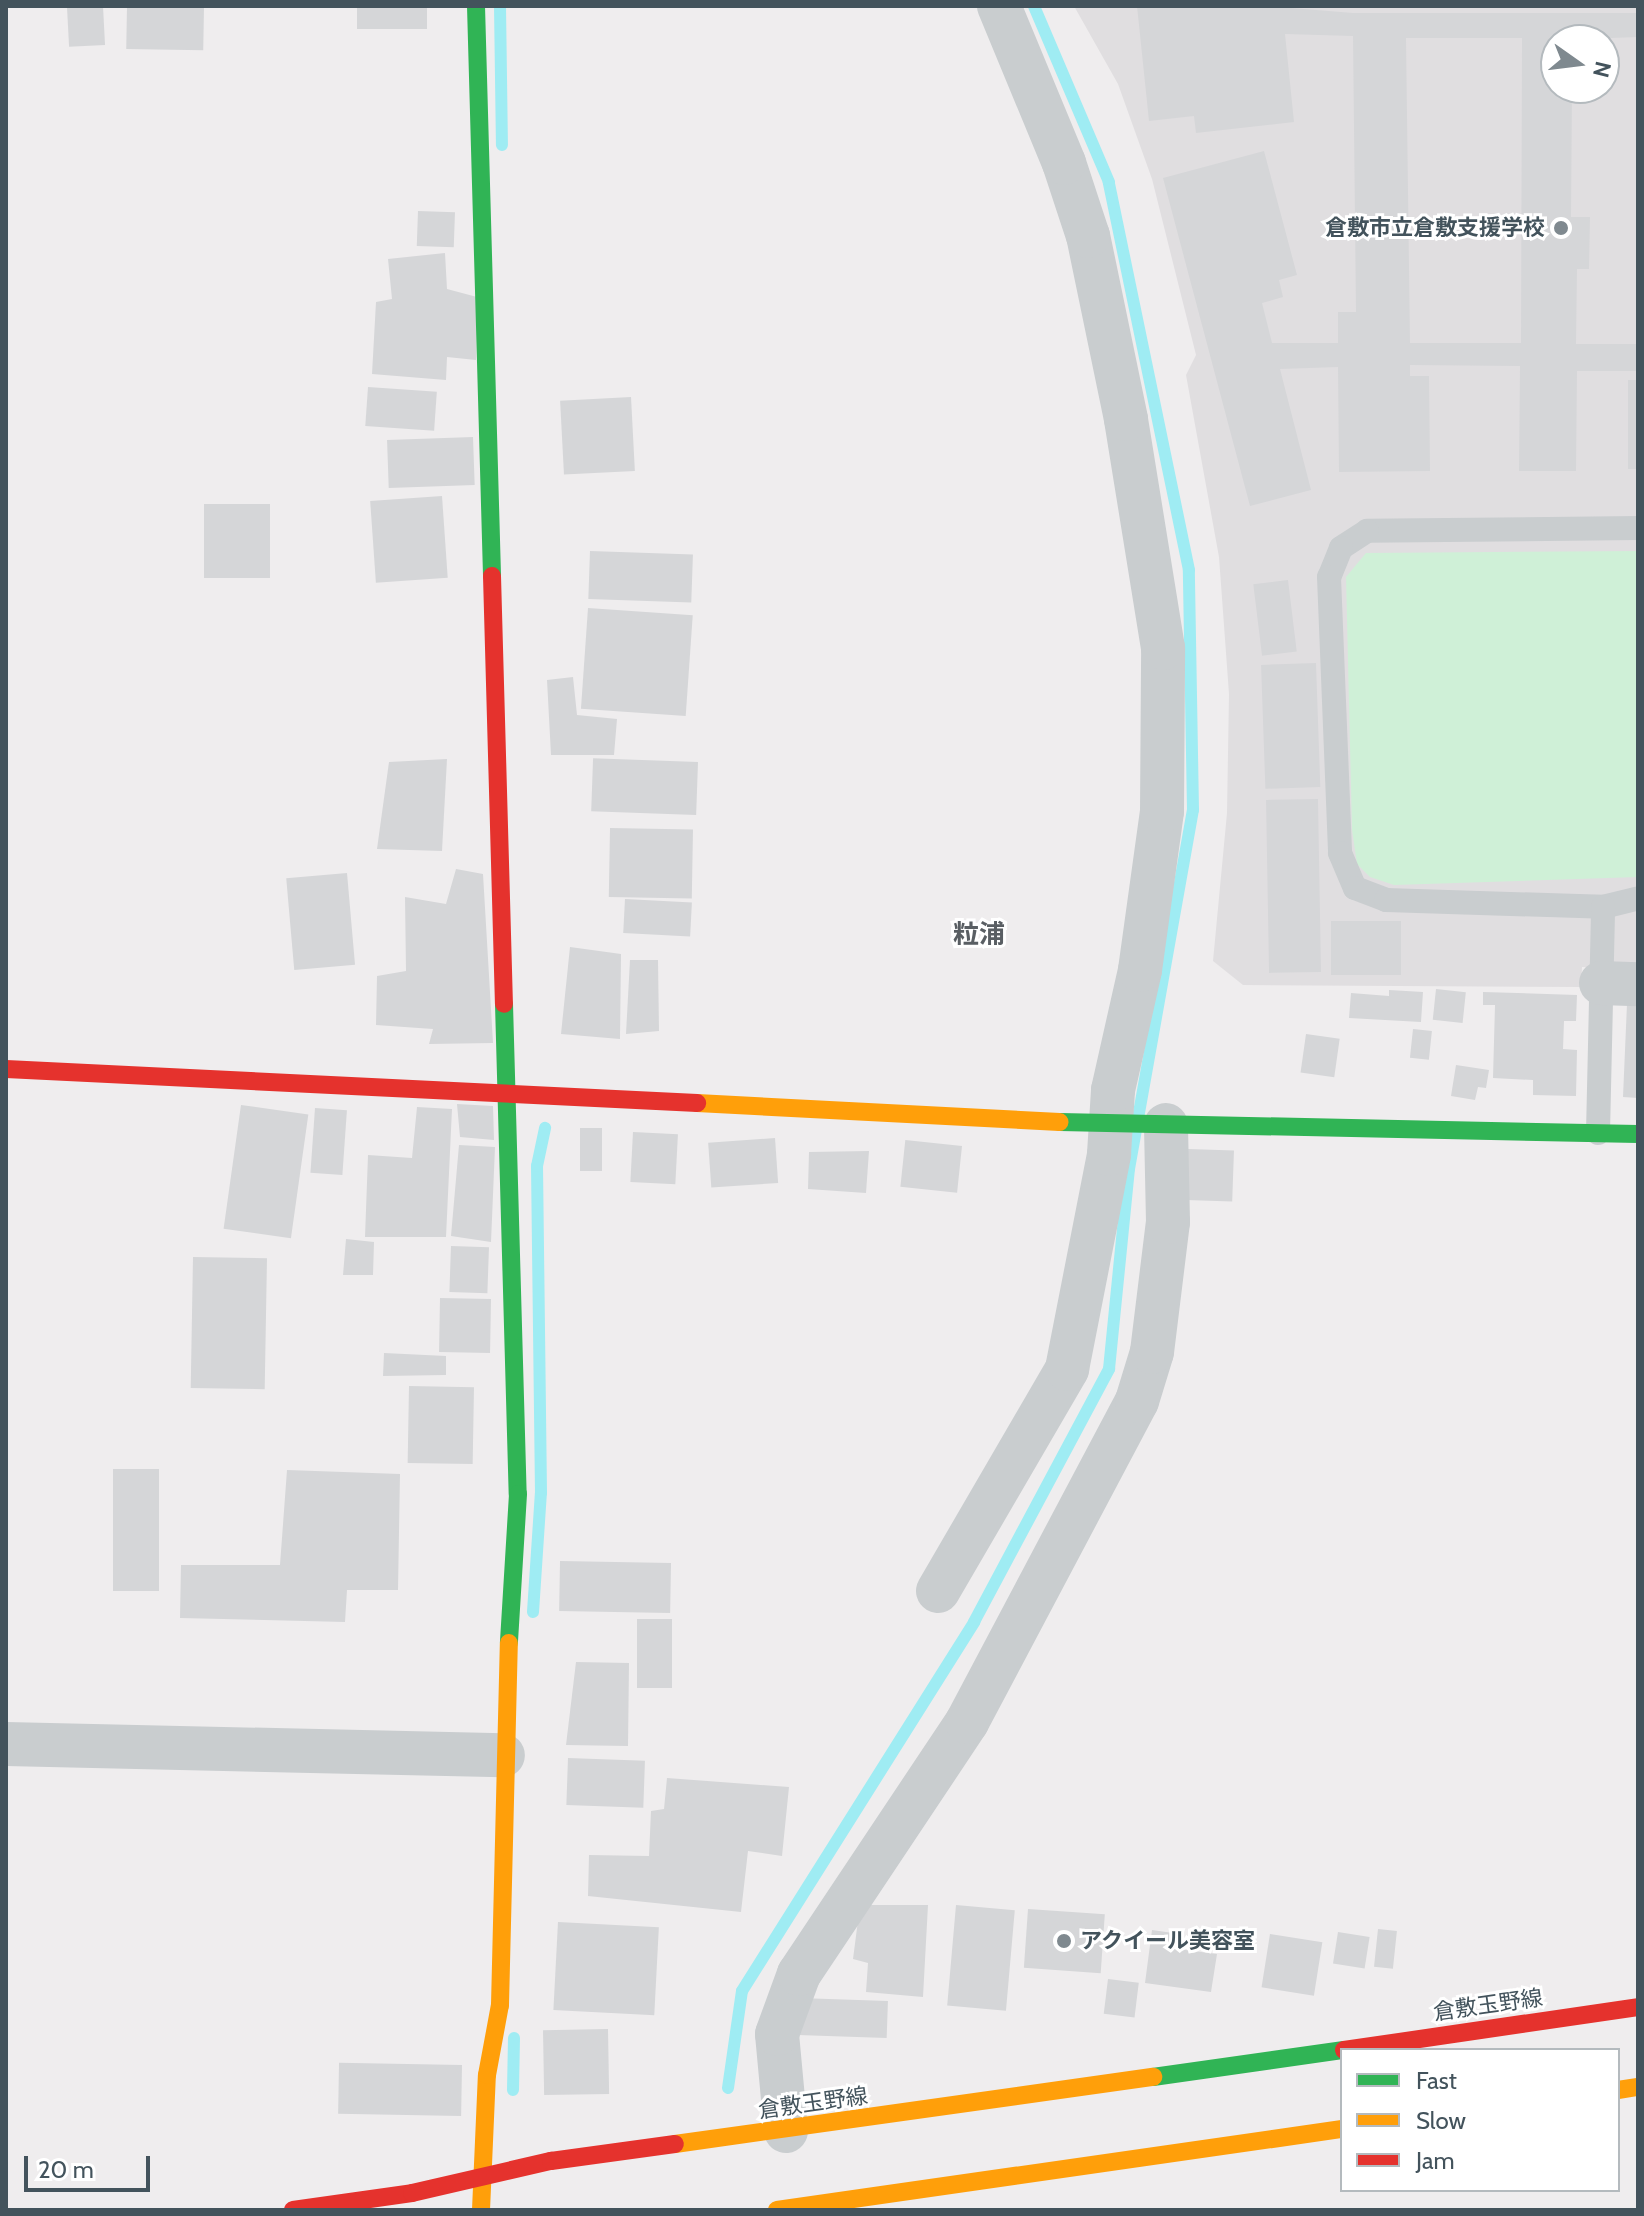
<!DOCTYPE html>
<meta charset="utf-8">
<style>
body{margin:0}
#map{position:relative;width:1644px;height:2216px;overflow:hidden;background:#efedee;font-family:Cabin,"Noto Sans JP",sans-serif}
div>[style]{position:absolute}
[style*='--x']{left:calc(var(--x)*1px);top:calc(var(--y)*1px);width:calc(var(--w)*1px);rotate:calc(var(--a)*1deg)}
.education>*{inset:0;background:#e0dee0}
.green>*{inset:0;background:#cff0d7}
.stream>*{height:12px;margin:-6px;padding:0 6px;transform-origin:6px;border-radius:6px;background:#9fecf3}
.building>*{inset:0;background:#d5d6d8;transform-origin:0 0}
.lane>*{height:24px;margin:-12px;padding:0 12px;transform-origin:12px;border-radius:12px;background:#c9cdcf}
.street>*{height:44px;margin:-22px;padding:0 22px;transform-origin:22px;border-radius:22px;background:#c9cdcf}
.fast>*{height:18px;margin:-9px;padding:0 9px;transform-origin:9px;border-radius:9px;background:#30b455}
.slow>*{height:18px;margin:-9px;padding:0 9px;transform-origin:9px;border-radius:9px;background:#ff9f0a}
.jam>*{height:18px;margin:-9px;padding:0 9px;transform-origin:9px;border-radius:9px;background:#e5322d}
.dots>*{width:22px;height:22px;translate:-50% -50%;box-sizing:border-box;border:4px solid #fff;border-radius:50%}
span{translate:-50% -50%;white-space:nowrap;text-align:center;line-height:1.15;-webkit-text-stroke:6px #fff;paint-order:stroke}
.poi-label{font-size:22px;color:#43535c;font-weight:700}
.right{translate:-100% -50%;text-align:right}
.left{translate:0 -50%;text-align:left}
.street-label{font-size:22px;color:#43535c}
.quarter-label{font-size:26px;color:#595e63;font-weight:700}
.frame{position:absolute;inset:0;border:8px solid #43535c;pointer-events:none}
.legend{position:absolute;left:1340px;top:2048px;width:280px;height:144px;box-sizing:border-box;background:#fff;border:2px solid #b4babe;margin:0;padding:10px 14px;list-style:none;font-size:24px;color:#43535c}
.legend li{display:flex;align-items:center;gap:16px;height:40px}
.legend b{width:40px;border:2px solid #b4babe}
.north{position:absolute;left:1540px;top:24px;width:80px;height:80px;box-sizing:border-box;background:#fff;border:2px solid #b4babe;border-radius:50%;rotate:104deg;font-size:22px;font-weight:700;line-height:32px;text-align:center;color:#43535c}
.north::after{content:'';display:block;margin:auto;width:28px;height:36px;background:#7f898f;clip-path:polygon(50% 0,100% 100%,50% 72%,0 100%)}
.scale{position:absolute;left:24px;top:2156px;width:126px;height:36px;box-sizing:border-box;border:4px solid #43535c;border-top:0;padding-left:10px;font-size:24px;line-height:28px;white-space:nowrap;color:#43535c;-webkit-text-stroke:6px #fff;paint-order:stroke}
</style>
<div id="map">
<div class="education">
<div style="clip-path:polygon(evenodd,1074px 6px,1638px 6px,1638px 969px,1582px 967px,1581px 987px,1243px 985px,1213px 961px,1227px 813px,1229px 694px,1219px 557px,1186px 375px,1196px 355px,1152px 179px,1118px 84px,1074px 6px,1556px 40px,1604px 40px,1604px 88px,1556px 88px,1556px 40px)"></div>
</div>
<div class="green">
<div style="clip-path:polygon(1638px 551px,1638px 877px,1394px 885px,1370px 877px,1357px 864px,1352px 830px,1346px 577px,1366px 553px)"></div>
</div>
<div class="stream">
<div style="--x:500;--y:6;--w:139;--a:89.2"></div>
<div style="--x:533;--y:1612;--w:119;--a:-86.2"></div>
<div style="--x:541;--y:1493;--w:327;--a:-90.7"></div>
<div style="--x:537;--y:1166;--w:39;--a:-78"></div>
<div style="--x:728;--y:2088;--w:98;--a:-81.8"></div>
<div style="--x:742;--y:1991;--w:436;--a:-57.8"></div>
<div style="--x:974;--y:1622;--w:287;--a:-61.9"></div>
<div style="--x:1109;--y:1369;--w:201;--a:-84.3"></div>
<div style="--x:1129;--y:1169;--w:365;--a:-79.9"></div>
<div style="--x:1193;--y:810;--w:240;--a:-91"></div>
<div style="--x:1189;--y:570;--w:396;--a:-101.7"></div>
<div style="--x:1109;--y:182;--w:191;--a:-113.1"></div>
<div style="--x:513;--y:2090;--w:52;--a:-88.9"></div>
</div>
<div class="building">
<div style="left:103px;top:6px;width:39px;height:36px;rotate:87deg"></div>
<div style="left:127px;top:6px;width:77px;height:43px;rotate:1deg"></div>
<div style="left:357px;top:6px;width:70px;height:23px"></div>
<div style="clip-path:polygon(evenodd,1137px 6px,1266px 6px,1353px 13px,1638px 13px,1638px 37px,1556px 40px,1556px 88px,1572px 88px,1571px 217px,1590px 217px,1589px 269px,1577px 269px,1576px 344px,1638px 344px,1638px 371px,1577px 371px,1576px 471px,1519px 471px,1520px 366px,1410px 365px,1410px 376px,1429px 376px,1430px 471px,1339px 472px,1338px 367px,1280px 369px,1311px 490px,1250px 506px,1163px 178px,1264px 151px,1297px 275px,1279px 280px,1283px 297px,1262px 303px,1272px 343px,1338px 343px,1338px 312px,1356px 312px,1353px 36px,1285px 34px,1294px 122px,1196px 133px,1194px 116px,1149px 121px,1137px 6px,1406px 38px,1522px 38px,1521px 343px,1410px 343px,1406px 38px)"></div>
<div style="left:418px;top:211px;width:37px;height:35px;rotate:2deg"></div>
<div style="clip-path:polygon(445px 253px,447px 289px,477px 297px,476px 360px,447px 357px,446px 380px,372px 374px,376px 302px,392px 299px,388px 259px)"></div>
<div style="left:1628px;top:380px;width:10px;height:89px"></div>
<div style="left:368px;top:387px;width:69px;height:39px;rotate:4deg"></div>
<div style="left:631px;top:397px;width:74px;height:71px;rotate:87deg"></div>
<div style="left:473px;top:437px;width:48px;height:86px;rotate:88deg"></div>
<div style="left:442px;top:496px;width:82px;height:72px;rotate:86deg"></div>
<div style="left:204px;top:504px;width:66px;height:74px"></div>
<div style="left:590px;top:551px;width:103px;height:48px;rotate:2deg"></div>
<div style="left:1288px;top:580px;width:72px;height:35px;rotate:83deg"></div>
<div style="left:588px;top:608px;width:105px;height:101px;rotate:4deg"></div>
<div style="left:1316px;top:663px;width:124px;height:55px;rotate:88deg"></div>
<div style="clip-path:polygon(573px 677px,577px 715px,617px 719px,614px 755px,551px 755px,547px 680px)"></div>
<div style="clip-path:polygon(447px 759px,442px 851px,377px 849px,389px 762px)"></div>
<div style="left:698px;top:762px;width:53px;height:105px;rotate:92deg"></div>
<div style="left:1318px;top:799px;width:173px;height:52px;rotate:89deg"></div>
<div style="left:610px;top:828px;width:83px;height:69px;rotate:1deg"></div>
<div style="clip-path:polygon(456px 869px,483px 874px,493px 1043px,429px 1044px,433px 1029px,376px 1025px,377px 976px,406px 971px,405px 897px,446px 904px)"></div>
<div style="left:347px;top:873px;width:92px;height:61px;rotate:85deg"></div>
<div style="left:625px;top:899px;width:67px;height:34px;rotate:3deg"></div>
<div style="left:1331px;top:921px;width:70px;height:54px"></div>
<div style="clip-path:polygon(570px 947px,621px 954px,620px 1039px,561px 1034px)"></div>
<div style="clip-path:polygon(630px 960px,658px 960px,659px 1031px,626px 1034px)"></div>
<div style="left:1436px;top:989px;width:30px;height:31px;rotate:6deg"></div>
<div style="clip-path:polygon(1389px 990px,1423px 992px,1421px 1022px,1349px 1018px,1351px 993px,1389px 996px)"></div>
<div style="clip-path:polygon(1483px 992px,1577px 995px,1576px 1021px,1564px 1021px,1563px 1049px,1577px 1050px,1576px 1096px,1533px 1095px,1533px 1080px,1493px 1078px,1495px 1005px,1483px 1005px)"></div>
<div style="clip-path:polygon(1627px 1004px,1638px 1005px,1638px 1098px,1623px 1097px)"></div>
<div style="left:1413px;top:1029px;width:19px;height:29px;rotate:6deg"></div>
<div style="left:1306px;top:1034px;width:34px;height:39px;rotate:8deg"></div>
<div style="clip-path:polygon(1456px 1065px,1489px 1070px,1486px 1088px,1478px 1087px,1475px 1100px,1451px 1096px)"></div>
<div style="clip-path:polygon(457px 1104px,493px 1106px,494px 1140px,460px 1137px)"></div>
<div style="left:241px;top:1105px;width:68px;height:125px;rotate:8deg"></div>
<div style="clip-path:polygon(417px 1107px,452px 1109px,446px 1237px,365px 1237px,368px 1155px,412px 1158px)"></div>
<div style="left:315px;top:1108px;width:32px;height:65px;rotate:4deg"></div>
<div style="left:580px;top:1128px;width:22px;height:43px"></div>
<div style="left:633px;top:1132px;width:45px;height:50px;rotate:3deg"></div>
<div style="left:775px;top:1138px;width:45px;height:67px;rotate:86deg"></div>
<div style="clip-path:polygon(459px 1145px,495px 1147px,491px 1242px,451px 1236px)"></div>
<div style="left:962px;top:1146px;width:47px;height:57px;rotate:96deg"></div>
<div style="left:1188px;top:1149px;width:46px;height:51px;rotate:2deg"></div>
<div style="clip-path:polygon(869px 1151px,866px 1193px,808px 1189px,809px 1152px)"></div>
<div style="clip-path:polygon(346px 1239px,374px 1242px,373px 1275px,343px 1275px)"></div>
<div style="left:451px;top:1246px;width:38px;height:46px;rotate:2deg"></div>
<div style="left:193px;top:1257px;width:74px;height:131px;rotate:1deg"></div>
<div style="left:440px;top:1298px;width:51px;height:54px;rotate:1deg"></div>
<div style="clip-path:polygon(384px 1353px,446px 1356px,446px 1375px,383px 1376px)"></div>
<div style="left:409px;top:1386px;width:65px;height:77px;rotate:1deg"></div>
<div style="left:113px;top:1469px;width:46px;height:122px"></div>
<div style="clip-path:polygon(287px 1470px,400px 1474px,398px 1590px,347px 1590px,345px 1622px,180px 1618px,181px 1565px,280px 1565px)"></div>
<div style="left:671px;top:1563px;width:50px;height:111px;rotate:91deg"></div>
<div style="left:672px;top:1619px;width:69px;height:35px;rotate:90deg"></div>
<div style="clip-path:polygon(576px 1662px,629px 1663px,628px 1746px,566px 1745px)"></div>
<div style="left:568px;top:1758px;width:77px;height:47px;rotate:2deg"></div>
<div style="clip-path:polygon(667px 1778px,789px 1787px,782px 1856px,748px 1851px,741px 1912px,588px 1896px,589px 1855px,649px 1856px,651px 1811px,664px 1809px)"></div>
<div style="clip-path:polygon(860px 1905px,928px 1905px,923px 1997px,866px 1992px,868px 1963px,853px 1959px)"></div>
<div style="left:956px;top:1905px;width:59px;height:101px;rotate:5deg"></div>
<div style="left:1028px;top:1909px;width:77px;height:59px;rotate:4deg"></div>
<div style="left:558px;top:1922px;width:101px;height:88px;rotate:3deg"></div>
<div style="left:1378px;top:1929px;width:19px;height:38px;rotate:6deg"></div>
<div style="clip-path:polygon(1152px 1930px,1180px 1934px,1178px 1949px,1217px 1954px,1211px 1992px,1145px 1983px)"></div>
<div style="left:1338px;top:1932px;width:32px;height:32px;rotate:9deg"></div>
<div style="left:1270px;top:1934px;width:53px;height:54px;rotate:9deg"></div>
<div style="left:1108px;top:1979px;width:31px;height:35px;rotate:7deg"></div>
<div style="left:799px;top:1998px;width:89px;height:37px;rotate:2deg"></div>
<div style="left:608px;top:2029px;width:65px;height:65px;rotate:89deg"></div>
<div style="left:462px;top:2065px;width:51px;height:123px;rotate:91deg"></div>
</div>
<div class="lane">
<div style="--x:1638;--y:528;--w:271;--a:179.4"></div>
<div style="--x:1367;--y:531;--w:31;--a:147"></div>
<div style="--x:1341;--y:548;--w:31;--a:112"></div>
<div style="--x:1329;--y:577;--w:276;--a:87.7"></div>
<div style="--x:1340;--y:853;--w:38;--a:67"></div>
<div style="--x:1355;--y:888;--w:33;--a:21"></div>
<div style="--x:1386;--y:900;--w:217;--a:1.8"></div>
<div style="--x:1603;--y:907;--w:36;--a:-14"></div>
<div style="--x:1598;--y:1133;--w:226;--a:-88.7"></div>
</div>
<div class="street">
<div style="--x:1601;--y:983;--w:37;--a:2"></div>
<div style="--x:938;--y:1591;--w:257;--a:-59.8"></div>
<div style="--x:1067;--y:1369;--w:219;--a:-78.9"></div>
<div style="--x:1109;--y:1154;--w:64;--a:-86.4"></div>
<div style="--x:1113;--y:1090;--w:123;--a:-77.3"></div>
<div style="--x:1140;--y:970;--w:161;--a:-82.1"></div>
<div style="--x:1162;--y:811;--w:163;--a:-89.6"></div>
<div style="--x:1163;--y:648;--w:232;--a:-99.2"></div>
<div style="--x:1126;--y:419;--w:187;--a:-101.7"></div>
<div style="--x:1088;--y:236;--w:77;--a:-108.2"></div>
<div style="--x:1064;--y:163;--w:170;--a:-112.5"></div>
<div style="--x:6;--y:1744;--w:497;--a:1.3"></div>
<div style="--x:786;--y:2131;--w:97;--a:-95.3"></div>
<div style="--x:777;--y:2034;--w:64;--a:-69.9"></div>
<div style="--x:799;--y:1974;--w:303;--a:-56.3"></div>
<div style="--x:967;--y:1722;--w:363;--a:-62.1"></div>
<div style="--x:1137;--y:1401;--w:51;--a:-73"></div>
<div style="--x:1152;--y:1352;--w:131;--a:-83"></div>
<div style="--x:1168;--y:1222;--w:97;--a:-91.2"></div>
</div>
<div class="fast">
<div style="--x:476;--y:6;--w:570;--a:88.39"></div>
<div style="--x:504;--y:1004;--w:490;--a:88.4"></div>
<div style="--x:518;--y:1494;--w:149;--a:93.5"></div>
<div style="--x:1060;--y:1122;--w:578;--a:1.19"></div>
<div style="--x:1153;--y:2077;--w:191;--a:-8.1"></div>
</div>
<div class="slow">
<div style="--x:697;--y:1103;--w:363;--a:3"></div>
<div style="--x:1618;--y:2090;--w:20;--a:-9"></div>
<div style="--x:675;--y:2144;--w:483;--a:-8"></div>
<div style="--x:481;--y:2210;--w:135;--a:-87.5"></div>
<div style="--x:487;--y:2075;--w:71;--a:-79.5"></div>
<div style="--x:500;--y:2005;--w:362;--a:-88.6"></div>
<div style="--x:777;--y:2210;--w:571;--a:-8.16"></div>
</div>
<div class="jam">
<div style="--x:492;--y:576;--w:428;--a:88.4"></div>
<div style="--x:6;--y:1069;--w:692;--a:2.82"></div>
<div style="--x:1344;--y:2050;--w:297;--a:-8.3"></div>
<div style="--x:293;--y:2210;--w:120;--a:-8.1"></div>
<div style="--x:412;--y:2193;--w:143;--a:-13"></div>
<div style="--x:551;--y:2161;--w:125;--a:-7.8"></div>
</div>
<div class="dots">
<div style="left:1561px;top:228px;background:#7f898f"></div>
<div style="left:1064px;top:1941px;background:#7f898f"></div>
</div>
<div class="poi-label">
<span class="right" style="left:1545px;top:228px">倉敷市立倉敷支援学校</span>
<span class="left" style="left:1080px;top:1941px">アクイール美容室</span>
</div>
<div class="street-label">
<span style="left:1488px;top:2005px;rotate:-8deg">倉敷玉野線</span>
<span style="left:813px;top:2103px;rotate:-8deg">倉敷玉野線</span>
</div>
<div class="quarter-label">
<span style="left:979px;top:935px">粒浦</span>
</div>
<div class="frame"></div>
<ul class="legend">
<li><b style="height:10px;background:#30b455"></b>Fast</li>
<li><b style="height:10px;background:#ff9f0a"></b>Slow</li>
<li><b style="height:10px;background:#e5322d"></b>Jam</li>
</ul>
<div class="north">N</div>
<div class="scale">20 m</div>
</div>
